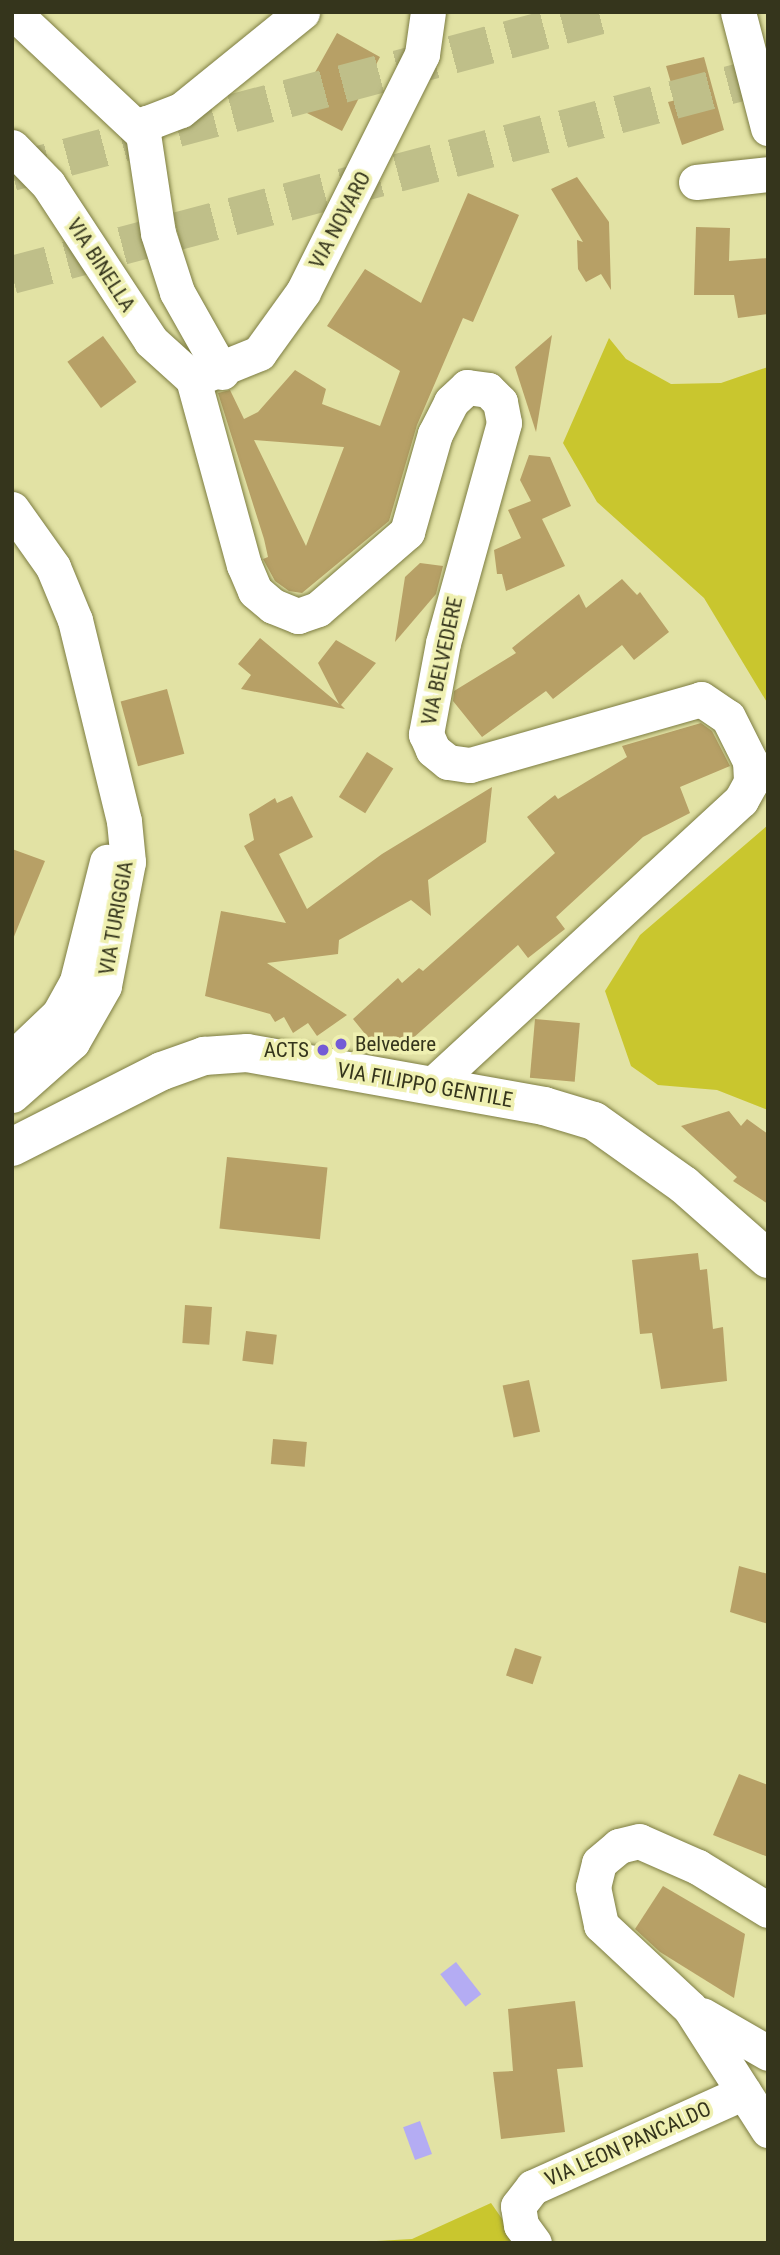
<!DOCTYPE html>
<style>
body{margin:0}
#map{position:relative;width:780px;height:2255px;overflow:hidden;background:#e2e2a4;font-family:"Roboto Condensed",sans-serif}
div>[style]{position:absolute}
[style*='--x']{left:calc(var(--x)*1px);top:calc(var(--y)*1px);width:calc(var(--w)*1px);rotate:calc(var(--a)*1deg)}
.green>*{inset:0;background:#c9c62e}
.water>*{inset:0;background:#b4acf3;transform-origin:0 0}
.building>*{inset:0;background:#b7a066;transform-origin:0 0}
.highway-tunnel>*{height:38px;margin-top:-19px;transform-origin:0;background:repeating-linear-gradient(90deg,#bfbf89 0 38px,transparent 0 57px)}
.roads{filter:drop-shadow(0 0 2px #7d7d42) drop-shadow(0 0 2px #7d7d42)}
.street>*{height:35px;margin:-17.5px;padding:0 17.5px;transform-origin:17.5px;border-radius:17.5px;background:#fff}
.secondary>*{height:38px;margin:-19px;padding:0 19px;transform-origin:19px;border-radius:19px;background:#fff}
.dots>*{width:19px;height:19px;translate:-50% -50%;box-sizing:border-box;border:4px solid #eff0b1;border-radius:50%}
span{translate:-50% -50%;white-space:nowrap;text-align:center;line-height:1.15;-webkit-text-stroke:7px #eff0b1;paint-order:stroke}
.street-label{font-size:21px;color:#35351c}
.poi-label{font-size:21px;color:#35351c}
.left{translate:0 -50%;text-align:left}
.right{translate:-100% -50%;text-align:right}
.frame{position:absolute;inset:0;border:14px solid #35351c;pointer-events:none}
</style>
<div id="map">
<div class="green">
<div style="clip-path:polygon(609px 338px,626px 359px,671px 384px,721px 383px,768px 367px,768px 704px,704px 598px,597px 502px,563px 443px)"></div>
<div style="clip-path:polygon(768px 825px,768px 1110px,717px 1090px,658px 1085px,631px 1066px,605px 991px,640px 935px)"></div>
<div style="clip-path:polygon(491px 2203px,519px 2243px,341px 2243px,412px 2239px)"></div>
</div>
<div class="water">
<div style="left:456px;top:1962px;width:41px;height:20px;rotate:52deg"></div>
<div style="left:420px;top:2121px;width:35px;height:18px;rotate:70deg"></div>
</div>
<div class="building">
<div style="clip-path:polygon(337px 33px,380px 57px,342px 131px,303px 111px,321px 80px,313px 76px)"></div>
<div style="clip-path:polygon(704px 57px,724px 130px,682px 145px,668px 102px,676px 100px,666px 66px)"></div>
<div style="clip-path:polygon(577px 177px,609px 222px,611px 290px,601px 274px,586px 282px,578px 269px,577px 240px,583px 242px,551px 189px)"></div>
<div style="clip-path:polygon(evenodd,468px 193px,519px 215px,473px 322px,463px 318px,417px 425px,389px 521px,302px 593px,289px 591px,275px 581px,263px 559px,268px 557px,264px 539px,218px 393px,230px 390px,244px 419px,258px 412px,295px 370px,326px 389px,322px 404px,380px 426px,400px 371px,327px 326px,365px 269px,421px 303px,468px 193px,254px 440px,344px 447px,306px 546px,254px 440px)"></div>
<div style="clip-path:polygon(696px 227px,730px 228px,729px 261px,768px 258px,768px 314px,738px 318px,734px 295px,694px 295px)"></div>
<div style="clip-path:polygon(552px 335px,536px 432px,515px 367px)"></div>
<div style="left:103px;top:336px;width:57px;height:44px;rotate:54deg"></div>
<div style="clip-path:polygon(529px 455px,550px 457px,571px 506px,542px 519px,565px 566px,506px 591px,502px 574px,497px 574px,494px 550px,521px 538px,508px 510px,531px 501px,520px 480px)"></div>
<div style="clip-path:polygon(420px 563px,443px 566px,436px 594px,395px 642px,405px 577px)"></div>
<div style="clip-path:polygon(622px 579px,637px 595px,640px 592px,669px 632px,634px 660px,622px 645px,553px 699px,546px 691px,482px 737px,453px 701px,454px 691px,516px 653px,512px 648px,579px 594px,586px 608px)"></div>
<div style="clip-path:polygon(260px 638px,339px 704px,318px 663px,336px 640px,376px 663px,341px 705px,345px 709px,241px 689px,251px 675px,238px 664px)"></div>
<div style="left:167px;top:689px;width:67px;height:48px;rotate:75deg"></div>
<div style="clip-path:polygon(701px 723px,712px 731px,730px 766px,680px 787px,690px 813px,643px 837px,556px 917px,565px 929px,528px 958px,518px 945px,404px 1046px,370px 1040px,353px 1019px,398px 978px,402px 983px,419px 968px,423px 971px,555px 853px,527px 817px,555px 795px,558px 799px,627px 757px,622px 746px)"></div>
<div style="left:367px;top:752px;width:31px;height:53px;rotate:32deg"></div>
<div style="clip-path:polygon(492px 787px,486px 842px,428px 880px,431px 916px,411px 900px,339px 940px,338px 954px,267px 963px,347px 1015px,317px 1036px,308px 1023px,293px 1033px,284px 1017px,275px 1022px,270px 1014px,205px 996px,221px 911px,286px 923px,244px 846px,254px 840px,249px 814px,275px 798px,277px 803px,292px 796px,313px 837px,279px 854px,307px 909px,382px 854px)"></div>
<div style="clip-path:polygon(12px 849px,45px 861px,13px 939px,12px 939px)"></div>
<div style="left:535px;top:1019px;width:45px;height:59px;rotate:5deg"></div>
<div style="clip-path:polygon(729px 1111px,741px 1126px,747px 1119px,768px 1134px,768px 1204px,733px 1181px,737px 1177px,681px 1126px)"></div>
<div style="left:227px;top:1157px;width:101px;height:72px;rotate:6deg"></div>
<div style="clip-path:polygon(698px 1253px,700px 1270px,707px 1269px,713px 1329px,723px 1327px,727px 1381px,661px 1389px,652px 1333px,640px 1334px,632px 1260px)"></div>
<div style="left:185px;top:1305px;width:27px;height:38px;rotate:4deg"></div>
<div style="left:246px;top:1331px;width:31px;height:30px;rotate:7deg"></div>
<div style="left:529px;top:1380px;width:53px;height:27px;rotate:78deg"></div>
<div style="left:273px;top:1439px;width:34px;height:25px;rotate:5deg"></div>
<div style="clip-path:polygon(739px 1566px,768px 1574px,768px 1624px,730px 1612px)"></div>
<div style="left:515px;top:1648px;width:28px;height:29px;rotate:18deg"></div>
<div style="clip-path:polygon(739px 1774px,768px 1785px,768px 1857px,713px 1835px)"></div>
<div style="clip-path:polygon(663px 1886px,745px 1934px,734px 1998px,660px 1952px,635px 1929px)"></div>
<div style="clip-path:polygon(575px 2001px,583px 2067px,557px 2069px,565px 2132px,501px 2139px,493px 2072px,513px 2071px,508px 2009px)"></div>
</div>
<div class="highway-tunnel">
<div style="--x:12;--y:172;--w:622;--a:-14.91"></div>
<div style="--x:12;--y:275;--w:782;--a:-14.82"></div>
</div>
<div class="roads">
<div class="street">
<div style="--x:13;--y:12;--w:178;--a:43.2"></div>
<div style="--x:738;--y:12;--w:120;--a:75.5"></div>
<div style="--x:12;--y:147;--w:52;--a:45.8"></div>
<div style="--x:48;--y:184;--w:188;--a:56.7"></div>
<div style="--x:151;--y:341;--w:57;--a:42.1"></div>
<div style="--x:193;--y:379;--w:193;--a:74.7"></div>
<div style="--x:244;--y:565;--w:28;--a:67"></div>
<div style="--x:255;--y:591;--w:23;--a:40"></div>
<div style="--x:273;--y:606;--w:27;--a:22"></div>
<div style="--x:298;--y:616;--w:21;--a:-19"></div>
<div style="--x:318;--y:609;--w:118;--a:-40.9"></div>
<div style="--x:407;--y:532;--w:102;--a:-74.1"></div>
<div style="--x:435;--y:434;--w:36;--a:-63"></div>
<div style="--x:451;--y:402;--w:22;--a:-43"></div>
<div style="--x:467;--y:387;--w:21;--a:8"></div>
<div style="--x:488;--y:390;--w:17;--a:45"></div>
<div style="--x:500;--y:402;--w:21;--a:79"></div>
<div style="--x:504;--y:423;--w:228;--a:105.5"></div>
<div style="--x:443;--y:643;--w:93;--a:100.6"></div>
<div style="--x:426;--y:734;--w:17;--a:66"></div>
<div style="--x:433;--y:750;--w:19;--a:39"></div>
<div style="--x:448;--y:762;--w:22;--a:8"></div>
<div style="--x:470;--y:765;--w:240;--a:-15.9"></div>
<div style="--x:701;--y:699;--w:32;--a:34"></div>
<div style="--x:728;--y:717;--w:49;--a:63.4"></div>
<div style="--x:750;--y:761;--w:21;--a:87"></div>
<div style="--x:751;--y:782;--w:21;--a:119"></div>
<div style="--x:741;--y:800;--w:422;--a:137.3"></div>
<div style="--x:696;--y:182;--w:72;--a:-6.3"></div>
<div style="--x:222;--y:372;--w:92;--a:-119.4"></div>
<div style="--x:177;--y:292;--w:62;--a:-107.9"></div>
<div style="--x:158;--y:233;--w:100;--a:-98.6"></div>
<div style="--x:143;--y:134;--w:12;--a:-70"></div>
<div style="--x:147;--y:123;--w:36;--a:-21"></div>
<div style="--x:181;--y:110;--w:156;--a:-39"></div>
<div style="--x:200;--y:377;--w:64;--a:-22.1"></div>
<div style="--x:259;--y:353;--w:75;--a:-54.2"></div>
<div style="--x:303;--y:292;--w:266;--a:-63.4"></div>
<div style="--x:422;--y:54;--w:42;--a:-81.9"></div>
<div style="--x:12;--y:509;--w:71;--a:54.7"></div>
<div style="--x:53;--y:567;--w:57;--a:67.5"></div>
<div style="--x:75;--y:620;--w:207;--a:76.3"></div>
<div style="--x:124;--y:821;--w:41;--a:84.4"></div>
<div style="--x:128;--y:862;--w:126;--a:101"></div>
<div style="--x:104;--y:986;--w:64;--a:119.7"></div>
<div style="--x:72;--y:1042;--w:80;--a:138.5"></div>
<div style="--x:12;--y:1059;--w:65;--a:-43.8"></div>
<div style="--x:59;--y:1014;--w:38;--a:-61"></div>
<div style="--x:77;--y:981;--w:123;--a:-75.9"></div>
<div style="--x:768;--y:1910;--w:82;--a:-148.4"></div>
<div style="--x:698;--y:1867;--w:64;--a:-156.2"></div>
<div style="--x:639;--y:1841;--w:21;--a:166"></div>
<div style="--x:619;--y:1846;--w:26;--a:140"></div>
<div style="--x:599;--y:1863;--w:25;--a:104"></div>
<div style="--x:593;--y:1887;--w:39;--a:78"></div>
<div style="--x:601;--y:1925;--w:122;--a:43"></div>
<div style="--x:690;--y:2008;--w:145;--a:57.4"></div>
<div style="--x:702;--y:2015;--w:76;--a:29.9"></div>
<div style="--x:534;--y:2243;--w:22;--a:-126"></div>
<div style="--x:521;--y:2225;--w:19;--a:-99"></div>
<div style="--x:518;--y:2206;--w:24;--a:-52"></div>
<div style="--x:533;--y:2187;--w:231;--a:-24.2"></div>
</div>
<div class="secondary">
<div style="--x:12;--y:1147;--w:168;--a:-26.9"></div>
<div style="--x:162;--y:1071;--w:45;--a:-19.7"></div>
<div style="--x:204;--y:1056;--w:43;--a:-4"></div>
<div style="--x:247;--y:1053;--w:302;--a:10.1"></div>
<div style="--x:544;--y:1106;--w:52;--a:16.7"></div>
<div style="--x:594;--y:1121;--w:110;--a:35.4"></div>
<div style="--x:684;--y:1185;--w:112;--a:41.4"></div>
</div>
</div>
<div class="dots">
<div style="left:341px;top:1044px;background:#745bd6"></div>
<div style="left:323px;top:1050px;background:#745bd6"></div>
</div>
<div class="street-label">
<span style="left:340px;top:220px;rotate:-62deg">VIA NOVARO</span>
<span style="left:101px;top:265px;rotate:57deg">VIA BINELLA</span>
<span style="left:442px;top:661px;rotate:-78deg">VIA BELVEDERE</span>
<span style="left:116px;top:918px;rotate:-80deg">VIA TURIGGIA</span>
<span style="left:425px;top:1085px;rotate:10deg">VIA FILIPPO GENTILE</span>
<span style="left:628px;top:2144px;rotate:-24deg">VIA LEON PANCALDO</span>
</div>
<div class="poi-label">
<span class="left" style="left:355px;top:1044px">Belvedere</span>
<span class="right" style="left:309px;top:1050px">ACTS</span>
</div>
<div class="frame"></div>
</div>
